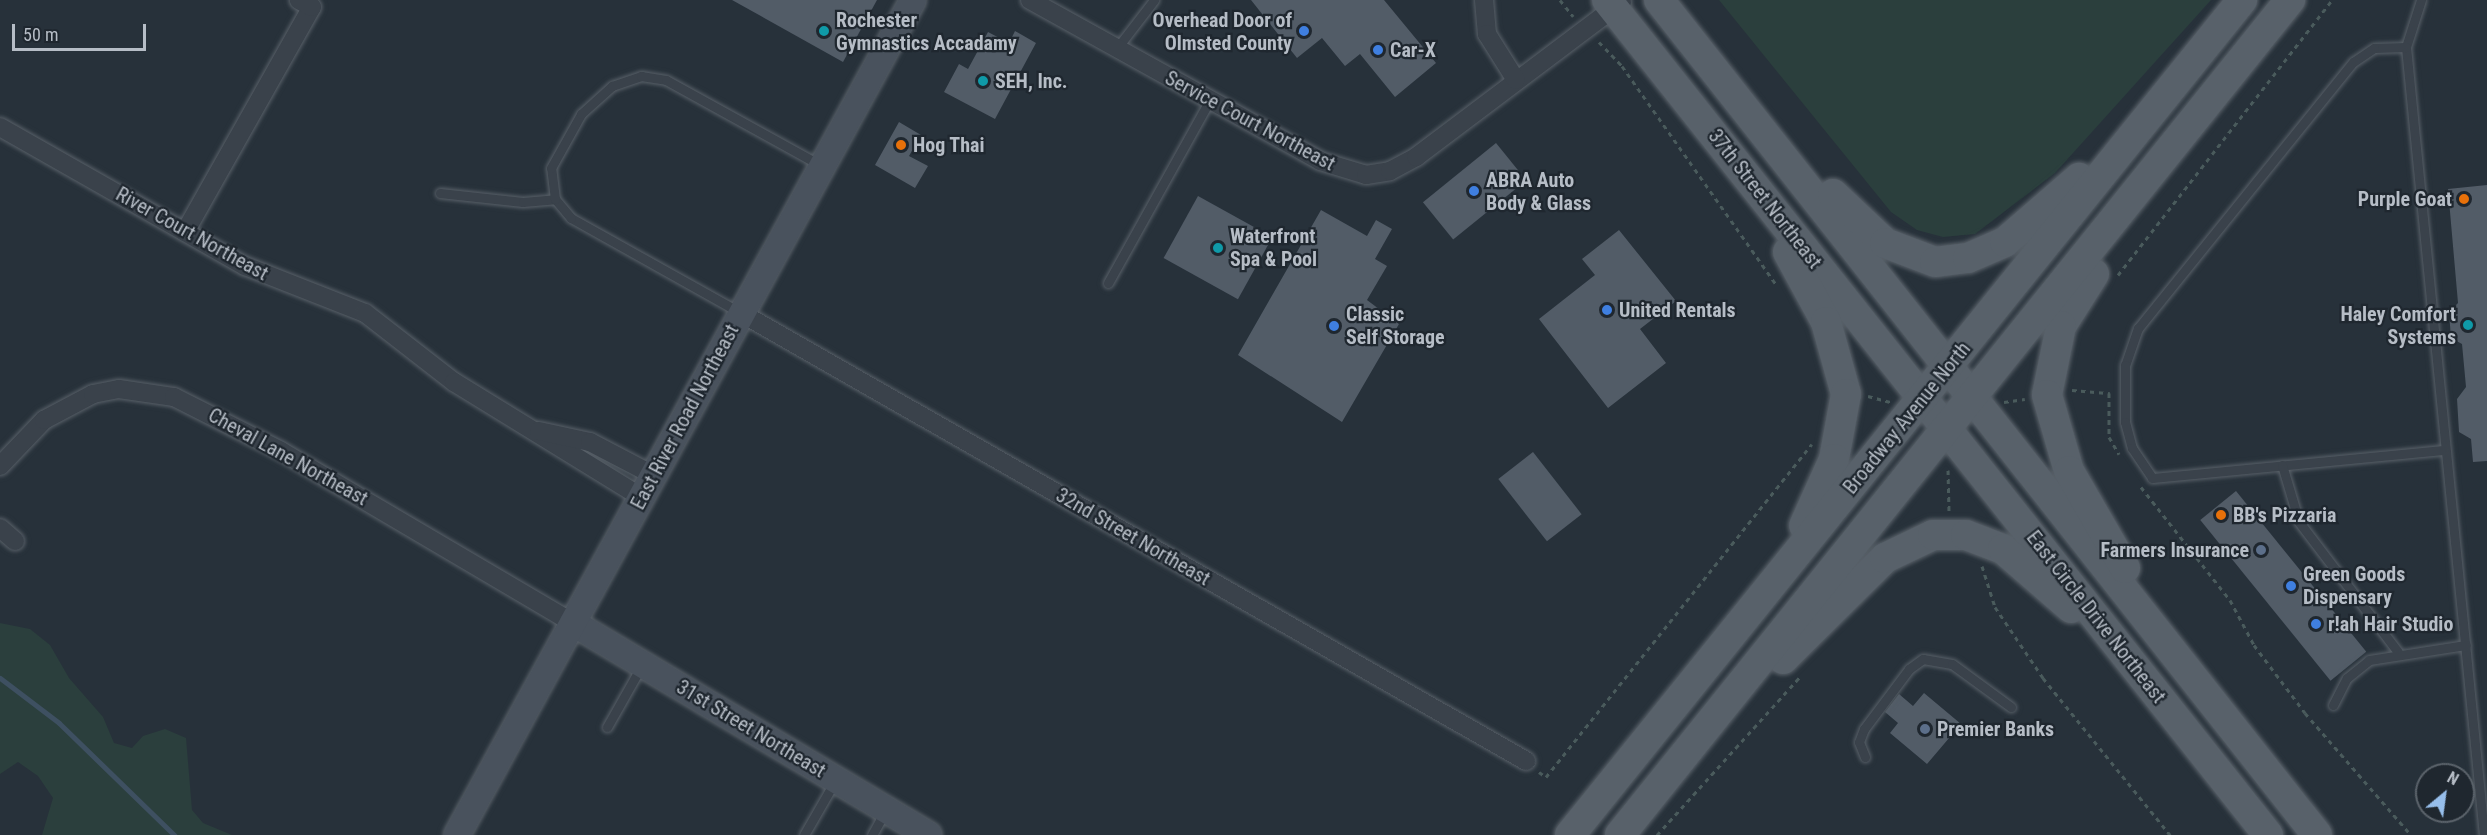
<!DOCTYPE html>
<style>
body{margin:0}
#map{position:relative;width:2487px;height:835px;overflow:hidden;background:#27313a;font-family:"Roboto Condensed",sans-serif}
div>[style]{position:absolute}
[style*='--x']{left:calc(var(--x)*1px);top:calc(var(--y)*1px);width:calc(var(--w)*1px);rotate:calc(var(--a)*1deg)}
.green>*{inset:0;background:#2b3f3d}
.stream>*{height:5px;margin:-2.5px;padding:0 2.5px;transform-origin:2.5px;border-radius:2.5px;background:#3e5061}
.building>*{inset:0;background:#525c67;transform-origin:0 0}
.path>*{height:3px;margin-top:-1.5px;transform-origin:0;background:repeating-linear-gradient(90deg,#4a5b5c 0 4.5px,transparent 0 9px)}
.roads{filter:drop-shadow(0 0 2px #586068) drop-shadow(0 0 2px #586068)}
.lane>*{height:9px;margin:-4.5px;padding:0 4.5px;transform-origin:4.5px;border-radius:4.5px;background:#3a424b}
.street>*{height:18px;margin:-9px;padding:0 9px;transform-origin:9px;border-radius:9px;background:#3a424b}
.secondary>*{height:26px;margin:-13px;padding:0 13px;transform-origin:13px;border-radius:13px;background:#49525d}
.primary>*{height:30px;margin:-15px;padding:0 15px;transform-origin:15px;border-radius:15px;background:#58616a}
.dots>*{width:16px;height:16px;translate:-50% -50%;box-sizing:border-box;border:3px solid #1f272f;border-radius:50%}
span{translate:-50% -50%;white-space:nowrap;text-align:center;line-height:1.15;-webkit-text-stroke:4.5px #1f272f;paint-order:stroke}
.poi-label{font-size:20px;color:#b6bdc6;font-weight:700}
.left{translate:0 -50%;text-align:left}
.right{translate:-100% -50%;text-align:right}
.street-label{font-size:20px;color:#b6bdc6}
.north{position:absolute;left:2415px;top:763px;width:60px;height:60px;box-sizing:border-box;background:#1f272f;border:2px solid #5b636b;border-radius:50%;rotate:29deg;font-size:16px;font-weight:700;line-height:24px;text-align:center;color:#b6bdc6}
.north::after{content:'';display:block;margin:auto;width:21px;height:27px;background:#96beeb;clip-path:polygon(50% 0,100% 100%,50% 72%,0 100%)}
.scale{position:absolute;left:12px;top:24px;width:134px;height:27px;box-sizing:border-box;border:3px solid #b6bdc6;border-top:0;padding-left:8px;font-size:18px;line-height:21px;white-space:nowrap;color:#b6bdc6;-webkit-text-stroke:4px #1f272f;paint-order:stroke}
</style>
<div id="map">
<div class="green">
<div style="clip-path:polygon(1719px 0,2211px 0,2055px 173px,1975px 234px,1943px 237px,1917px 230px,1891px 212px)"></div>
<div style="clip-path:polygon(0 623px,30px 629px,50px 645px,69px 678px,103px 717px,114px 743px,132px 748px,143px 736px,165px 729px,186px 738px,192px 810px,203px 823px,232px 835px,42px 835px,53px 798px,38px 776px,18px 762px,0 774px)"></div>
</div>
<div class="stream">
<div style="--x:0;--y:678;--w:74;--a:37.3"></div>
<div style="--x:59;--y:723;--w:161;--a:44.2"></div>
</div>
<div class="building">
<div style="clip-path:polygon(732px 0,877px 0,843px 62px)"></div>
<div style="clip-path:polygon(1251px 0,1384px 0,1436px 63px,1395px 97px,1360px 54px,1345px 66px,1322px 38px,1297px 58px)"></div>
<div style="clip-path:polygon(1015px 31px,1036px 43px,995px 119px,944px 92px,959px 64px,968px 69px,988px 32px,1009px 43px)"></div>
<div style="clip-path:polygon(899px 122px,921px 135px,909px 156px,928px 166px,915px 188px,875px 165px)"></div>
<div style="left:1496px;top:143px;width:48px;height:94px;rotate:51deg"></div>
<div style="clip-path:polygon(2487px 185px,2487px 461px,2473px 462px,2471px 439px,2459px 432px,2457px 399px,2466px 387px,2462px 344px,2451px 338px,2449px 312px,2458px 303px,2448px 189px)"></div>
<div style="left:1198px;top:196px;width:85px;height:71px;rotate:29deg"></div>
<div style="clip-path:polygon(1321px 210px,1367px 236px,1376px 220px,1392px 229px,1375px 259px,1387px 266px,1367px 300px,1399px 324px,1342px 422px,1238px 355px)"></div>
<div style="clip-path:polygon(1619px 230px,1676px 301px,1640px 329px,1666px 363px,1608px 408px,1539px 319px,1595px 275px,1582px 259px)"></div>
<div style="left:1533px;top:452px;width:79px;height:44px;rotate:52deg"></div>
<div style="left:2236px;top:491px;width:207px;height:46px;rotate:51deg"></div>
<div style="clip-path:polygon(1924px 693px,1961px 724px,1927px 764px,1890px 733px,1898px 723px,1885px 712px,1899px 694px,1913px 706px)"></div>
</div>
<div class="path">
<div style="--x:1560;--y:0;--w:21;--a:51"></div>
<div style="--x:1599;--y:42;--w:33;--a:46"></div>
<div style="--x:1622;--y:66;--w:269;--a:54.8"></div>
<div style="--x:2118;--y:275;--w:348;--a:-52.1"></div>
<div style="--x:2072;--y:390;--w:38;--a:5"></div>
<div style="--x:2109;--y:393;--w:44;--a:90"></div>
<div style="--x:2109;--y:437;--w:20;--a:60"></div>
<div style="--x:1868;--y:396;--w:23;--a:15"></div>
<div style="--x:2004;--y:402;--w:21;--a:-8"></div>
<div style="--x:1948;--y:470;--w:42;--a:88.6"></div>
<div style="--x:2141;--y:487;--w:144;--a:51.8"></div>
<div style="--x:2230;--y:600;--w:51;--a:61.9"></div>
<div style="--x:2254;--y:645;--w:85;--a:53.1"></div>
<div style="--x:2305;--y:713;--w:162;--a:49"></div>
<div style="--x:1982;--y:566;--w:43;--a:72.4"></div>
<div style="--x:1995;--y:607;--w:86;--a:55.9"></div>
<div style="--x:2043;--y:678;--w:202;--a:51"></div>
<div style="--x:1539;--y:772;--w:9;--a:36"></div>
<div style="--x:1546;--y:777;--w:426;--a:-51.4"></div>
<div style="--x:1657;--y:835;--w:213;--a:-47.9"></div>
</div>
<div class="roads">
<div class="lane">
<div style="--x:2421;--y:0;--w:49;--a:107.7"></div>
<div style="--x:2406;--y:47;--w:792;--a:84.35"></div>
<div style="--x:2406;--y:47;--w:32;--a:178"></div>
<div style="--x:2374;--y:48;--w:25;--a:146"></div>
<div style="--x:2353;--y:62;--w:342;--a:128.9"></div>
<div style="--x:2138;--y:328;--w:39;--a:109"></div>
<div style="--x:2125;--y:365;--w:57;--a:90"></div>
<div style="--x:2125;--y:422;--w:27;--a:75"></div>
<div style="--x:2132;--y:448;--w:36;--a:56"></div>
<div style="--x:2152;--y:478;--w:293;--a:-5.5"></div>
<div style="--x:1117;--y:48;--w:61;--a:-52.4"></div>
<div style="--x:440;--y:193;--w:83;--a:6.2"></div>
<div style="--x:523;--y:202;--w:32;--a:-5"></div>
<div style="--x:1108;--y:283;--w:210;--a:-60.9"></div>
<div style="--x:741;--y:313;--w:195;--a:-150.8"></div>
<div style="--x:571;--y:218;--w:25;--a:-130"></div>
<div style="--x:555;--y:199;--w:31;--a:-97"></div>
<div style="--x:551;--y:168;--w:62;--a:-60.9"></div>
<div style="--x:581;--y:114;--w:42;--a:-42.1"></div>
<div style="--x:612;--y:86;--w:31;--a:-19"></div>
<div style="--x:641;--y:76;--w:25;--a:9"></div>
<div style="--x:666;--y:80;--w:176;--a:28.9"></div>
<div style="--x:2282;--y:465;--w:59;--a:73.4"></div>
<div style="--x:2299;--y:522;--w:163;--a:52.7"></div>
<div style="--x:2333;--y:705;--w:30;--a:-63"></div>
<div style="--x:2347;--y:678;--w:28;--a:-39"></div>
<div style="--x:2369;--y:660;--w:98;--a:-8.8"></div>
<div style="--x:607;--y:727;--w:69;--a:-60.5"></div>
<div style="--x:1865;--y:757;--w:16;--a:-112"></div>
<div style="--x:1859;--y:742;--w:14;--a:-69"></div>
<div style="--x:1864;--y:729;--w:75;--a:-53.1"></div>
<div style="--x:1909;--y:669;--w:17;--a:-36"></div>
<div style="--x:1923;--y:659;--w:29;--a:10"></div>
<div style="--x:1952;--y:664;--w:73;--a:36.1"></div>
<div style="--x:804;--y:835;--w:62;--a:-60.1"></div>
<div style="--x:872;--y:835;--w:26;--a:-61"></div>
</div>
<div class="street">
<div style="--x:1030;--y:0;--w:332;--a:29"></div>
<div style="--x:1320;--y:161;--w:48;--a:16.9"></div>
<div style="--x:1366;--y:175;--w:24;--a:-9"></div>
<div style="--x:1390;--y:171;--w:30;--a:-28"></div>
<div style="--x:1416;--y:157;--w:258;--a:-37"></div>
<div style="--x:1484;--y:0;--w:34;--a:85"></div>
<div style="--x:1487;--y:34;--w:54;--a:57.8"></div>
<div style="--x:0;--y:127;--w:282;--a:29.6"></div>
<div style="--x:245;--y:266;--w:129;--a:21.4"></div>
<div style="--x:365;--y:313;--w:113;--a:37.8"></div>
<div style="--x:454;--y:382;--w:220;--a:31.6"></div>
<div style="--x:185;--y:232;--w:258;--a:-60.6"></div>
<div style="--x:312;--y:7;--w:15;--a:-152"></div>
<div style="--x:741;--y:313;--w:904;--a:29.71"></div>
<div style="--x:539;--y:431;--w:52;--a:12.2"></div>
<div style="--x:590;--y:442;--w:71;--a:27.6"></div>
<div style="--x:0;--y:466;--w:64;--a:-46.3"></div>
<div style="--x:44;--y:420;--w:55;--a:-28"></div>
<div style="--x:93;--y:394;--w:26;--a:-11"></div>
<div style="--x:119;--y:389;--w:56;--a:8.3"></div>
<div style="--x:174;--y:397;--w:120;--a:26.8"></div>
<div style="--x:281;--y:451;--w:339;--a:30.5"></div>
<div style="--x:0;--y:528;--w:20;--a:41"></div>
</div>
<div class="secondary">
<div style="--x:573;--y:623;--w:414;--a:30.8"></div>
<div style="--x:457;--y:835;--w:951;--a:-61.36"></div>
</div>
<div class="primary">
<div style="--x:1607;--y:0;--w:1065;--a:51.63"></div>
<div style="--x:1659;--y:0;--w:1063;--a:51.76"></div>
<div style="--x:1833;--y:194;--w:71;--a:43.3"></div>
<div style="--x:1885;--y:243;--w:53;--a:20.8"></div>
<div style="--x:1935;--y:262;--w:33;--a:-7"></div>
<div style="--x:1968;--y:258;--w:40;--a:-23.4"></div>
<div style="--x:2005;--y:242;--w:98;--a:-40.9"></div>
<div style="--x:1788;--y:252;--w:80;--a:61.5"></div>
<div style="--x:1826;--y:322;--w:75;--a:74.5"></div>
<div style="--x:1846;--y:394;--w:66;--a:100.5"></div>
<div style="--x:1834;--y:459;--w:73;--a:114.1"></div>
<div style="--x:2094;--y:274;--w:62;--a:122.4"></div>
<div style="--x:2061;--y:326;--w:70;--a:101.5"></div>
<div style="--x:2047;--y:395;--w:79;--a:73.9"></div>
<div style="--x:2069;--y:471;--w:112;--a:60"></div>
<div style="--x:1783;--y:659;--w:144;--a:-44.7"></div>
<div style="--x:1885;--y:558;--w:53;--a:-25.6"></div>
<div style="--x:1933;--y:535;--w:33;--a:0"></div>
<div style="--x:1966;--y:535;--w:40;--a:21"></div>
<div style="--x:2003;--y:549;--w:90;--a:40.9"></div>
<div style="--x:1570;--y:835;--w:1072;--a:-51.17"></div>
<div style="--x:1620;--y:835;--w:1071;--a:-51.26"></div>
</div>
</div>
<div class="dots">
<div style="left:824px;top:31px;background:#0f9aa8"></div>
<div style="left:1304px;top:31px;background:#3f7fe0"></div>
<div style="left:1378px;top:50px;background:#3f7fe0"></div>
<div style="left:983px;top:81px;background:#0f9aa8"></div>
<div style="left:901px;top:145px;background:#e8710a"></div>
<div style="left:1474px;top:191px;background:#3f7fe0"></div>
<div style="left:2464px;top:199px;background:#e8710a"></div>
<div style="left:1218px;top:248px;background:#0f9aa8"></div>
<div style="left:1607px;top:310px;background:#3f7fe0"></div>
<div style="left:2468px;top:325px;background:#0f9aa8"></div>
<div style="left:1334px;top:326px;background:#3f7fe0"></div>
<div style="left:2221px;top:515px;background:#e8710a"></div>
<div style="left:2261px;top:550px;background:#5c6f8a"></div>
<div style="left:2291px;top:586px;background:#3f7fe0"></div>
<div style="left:2316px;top:624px;background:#3f7fe0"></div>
<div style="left:1925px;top:729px;background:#5c6f8a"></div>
</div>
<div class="poi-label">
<span class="left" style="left:836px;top:32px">Rochester<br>Gymnastics Accadamy</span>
<span class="right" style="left:1292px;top:32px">Overhead Door of<br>Olmsted County</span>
<span class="left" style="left:1390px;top:50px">Car-X</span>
<span class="left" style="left:995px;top:81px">SEH, Inc.</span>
<span class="left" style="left:913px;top:145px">Hog Thai</span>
<span class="left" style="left:1486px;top:192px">ABRA Auto<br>Body &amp; Glass</span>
<span class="right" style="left:2452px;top:199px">Purple Goat</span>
<span class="left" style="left:1230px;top:248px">Waterfront<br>Spa &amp; Pool</span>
<span class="left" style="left:1619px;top:310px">United Rentals</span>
<span class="left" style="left:1346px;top:326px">Classic<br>Self Storage</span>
<span class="right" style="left:2456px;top:326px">Haley Comfort<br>Systems</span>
<span class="left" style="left:2233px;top:515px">BB's Pizzaria</span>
<span class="right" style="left:2249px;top:550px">Farmers Insurance</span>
<span class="left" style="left:2303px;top:586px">Green Goods<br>Dispensary</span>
<span class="left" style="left:2328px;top:624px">r!ah Hair Studio</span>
<span class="left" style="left:1937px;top:729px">Premier Banks</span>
</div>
<div class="street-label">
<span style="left:1250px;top:121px;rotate:28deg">Service Court Northeast</span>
<span style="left:1765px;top:199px;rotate:52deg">37th Street Northeast</span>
<span style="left:192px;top:234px;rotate:29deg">River Court Northeast</span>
<span style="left:685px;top:417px;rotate:-62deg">East River Road Northeast</span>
<span style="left:1907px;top:418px;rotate:-51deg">Broadway Avenue North</span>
<span style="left:288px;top:457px;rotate:29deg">Cheval Lane Northeast</span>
<span style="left:1133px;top:537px;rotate:30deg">32nd Street Northeast</span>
<span style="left:2096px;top:617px;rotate:52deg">East Circle Drive Northeast</span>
<span style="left:751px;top:729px;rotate:31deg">31st Street Northeast</span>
</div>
<div class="north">N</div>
<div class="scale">50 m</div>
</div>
